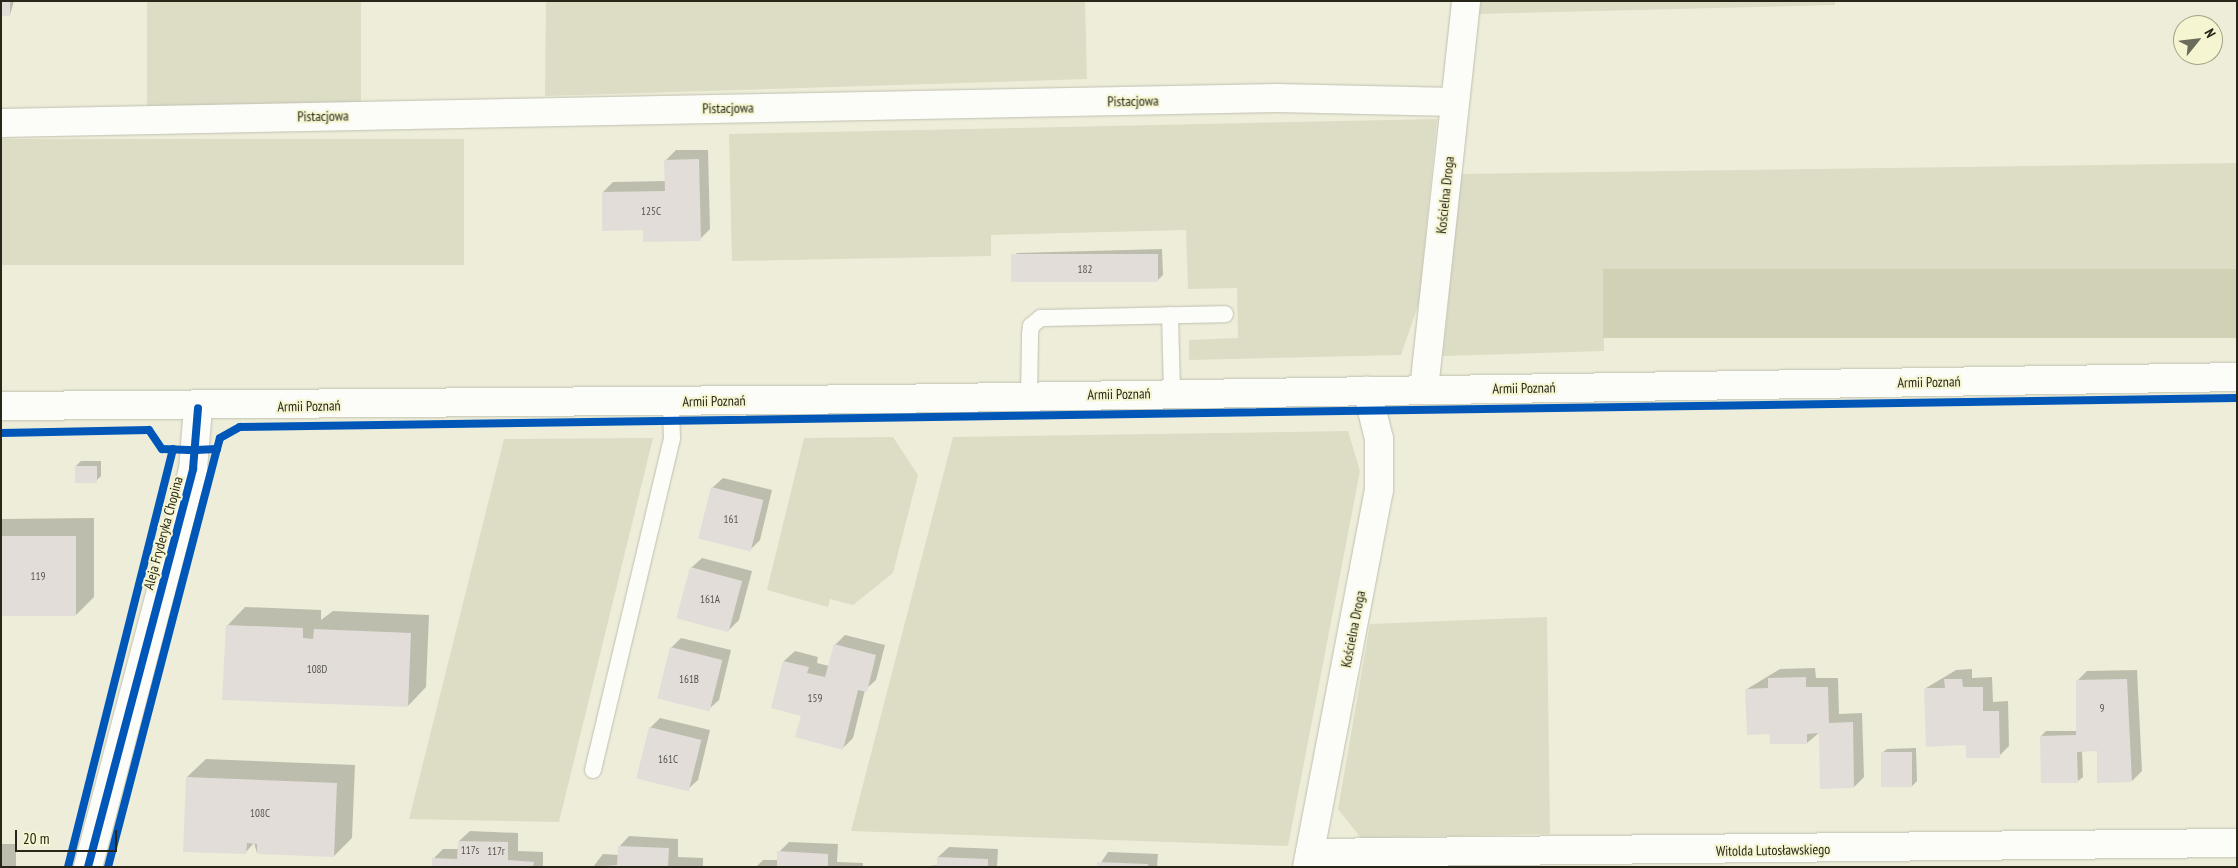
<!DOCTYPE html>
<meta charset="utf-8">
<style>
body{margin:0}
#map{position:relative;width:2238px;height:868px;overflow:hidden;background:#ededd9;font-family:"PT Sans Narrow",sans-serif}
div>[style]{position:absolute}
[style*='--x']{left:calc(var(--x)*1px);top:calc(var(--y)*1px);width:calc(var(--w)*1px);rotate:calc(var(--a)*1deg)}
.green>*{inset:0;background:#ddddc6;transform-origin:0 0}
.forest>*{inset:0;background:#d1d1b6;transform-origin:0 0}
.shadow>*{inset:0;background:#0003;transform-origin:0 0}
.building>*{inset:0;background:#e3ddda;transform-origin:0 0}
.roads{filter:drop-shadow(0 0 1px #c0c0b1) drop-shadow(0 0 1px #c0c0b1)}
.lane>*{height:16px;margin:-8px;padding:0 8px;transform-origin:8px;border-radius:8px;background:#fcfcf9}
.street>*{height:28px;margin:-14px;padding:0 14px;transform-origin:14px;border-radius:14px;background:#fcfcf9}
.cycleway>*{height:8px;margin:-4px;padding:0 4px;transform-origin:4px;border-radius:4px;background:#0057b8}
span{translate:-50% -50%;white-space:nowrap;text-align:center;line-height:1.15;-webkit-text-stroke:4px #f5f5d1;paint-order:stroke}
.number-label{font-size:11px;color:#565449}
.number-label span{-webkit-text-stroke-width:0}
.street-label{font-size:14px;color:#272619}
.frame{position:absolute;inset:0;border:2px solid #272619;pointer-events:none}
.north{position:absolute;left:2173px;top:15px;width:50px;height:50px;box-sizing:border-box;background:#f5f5d1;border:1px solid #a3a287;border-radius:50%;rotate:61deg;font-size:14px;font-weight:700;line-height:20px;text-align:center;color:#272619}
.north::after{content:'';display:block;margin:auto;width:18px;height:22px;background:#6c6c5c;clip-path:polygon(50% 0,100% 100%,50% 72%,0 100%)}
.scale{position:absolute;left:15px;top:830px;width:102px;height:22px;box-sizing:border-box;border:2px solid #272619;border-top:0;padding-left:6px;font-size:15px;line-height:18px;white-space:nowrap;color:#272619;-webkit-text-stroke:4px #f5f5d1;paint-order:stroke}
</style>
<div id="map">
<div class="green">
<div style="left:147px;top:1px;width:214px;height:107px"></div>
<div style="clip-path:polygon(546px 1px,1085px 1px,1087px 79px,545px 96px)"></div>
<div style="clip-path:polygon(1477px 1px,1835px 1px,1835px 5px,1476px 14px)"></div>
<div style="clip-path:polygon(1437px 119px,1419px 303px,1401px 355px,1189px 360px,1189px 340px,1238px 338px,1237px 288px,1188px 289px,1186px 230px,991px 235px,991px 256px,732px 261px,729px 134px)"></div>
<div style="left:464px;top:139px;width:126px;height:463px;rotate:90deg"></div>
<div style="clip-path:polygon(2237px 163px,2237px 269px,1603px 276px,1604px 351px,1443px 356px,1461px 174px)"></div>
<div style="clip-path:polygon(1348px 431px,1360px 471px,1288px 846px,851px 831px,953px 437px)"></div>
<div style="clip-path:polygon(893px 437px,918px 475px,893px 573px,853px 605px,830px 599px,828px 607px,767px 590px,804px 438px)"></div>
<div style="clip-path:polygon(653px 438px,559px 822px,409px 819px,504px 439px)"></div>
<div style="clip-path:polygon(1547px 617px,1550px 834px,1361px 838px,1338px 809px,1370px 624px)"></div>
</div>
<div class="forest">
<div style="left:2237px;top:269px;width:69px;height:634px;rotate:90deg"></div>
</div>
<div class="shadow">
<div style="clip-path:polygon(1px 1px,14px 1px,10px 15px)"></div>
<div style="clip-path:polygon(676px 150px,708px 150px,710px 229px,700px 239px,644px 228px,603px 192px,613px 182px,666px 181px,666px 160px)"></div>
<div style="clip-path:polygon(1162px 249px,1163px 275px,1158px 280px,1012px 258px,1017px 253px)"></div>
<div style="clip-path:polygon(81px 461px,101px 461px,101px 476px,96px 481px,76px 466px)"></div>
<div style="clip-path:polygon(723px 478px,772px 490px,760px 540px,750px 550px,712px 488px)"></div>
<div style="clip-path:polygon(94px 518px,94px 597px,76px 615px,1px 616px,1px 519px)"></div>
<div style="clip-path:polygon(702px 558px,752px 571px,739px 620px,729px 630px,691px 568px)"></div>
<div style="clip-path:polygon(245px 607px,321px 610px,321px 620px,333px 611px,429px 615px,426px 687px,408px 706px,227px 626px)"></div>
<div style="clip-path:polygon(845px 635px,885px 645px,876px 680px,865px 690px,853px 738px,843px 748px,802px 715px,772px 707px,784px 661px,795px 651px,818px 657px,817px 663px,829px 666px,835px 645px)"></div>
<div style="clip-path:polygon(681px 638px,731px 650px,719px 700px,708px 710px,671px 648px)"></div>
<div style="clip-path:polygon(1815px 668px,1816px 678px,1838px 678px,1839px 714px,1862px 713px,1864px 777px,1854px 787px,1820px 732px,1807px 743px,1770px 733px,1747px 689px,1780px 669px)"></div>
<div style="clip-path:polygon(1972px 669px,1972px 678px,1992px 677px,1993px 702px,2008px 701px,2009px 746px,1999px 756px,1967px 744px,1926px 688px,1956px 670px)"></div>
<div style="clip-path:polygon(2137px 670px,2142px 771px,2132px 781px,2098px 750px,2082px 750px,2083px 777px,2078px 781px,2041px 736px,2046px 731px,2078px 731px,2077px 681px,2087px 671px)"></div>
<div style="clip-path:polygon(660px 718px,710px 730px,698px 780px,687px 790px,650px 728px)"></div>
<div style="clip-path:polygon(1916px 748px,1917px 781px,1912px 786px,1882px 753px,1887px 749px)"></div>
<div style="clip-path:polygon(206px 759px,355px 765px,352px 838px,334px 856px,257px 853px,254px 843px,245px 853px,187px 777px)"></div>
<div style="clip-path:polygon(470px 831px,518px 833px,518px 851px,543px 852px,543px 867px,433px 867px,433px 859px,443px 849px,459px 849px,459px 841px)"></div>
<div style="clip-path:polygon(629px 836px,678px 839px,678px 857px,703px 858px,703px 867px,593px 867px,603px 854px,619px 855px,619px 847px)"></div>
<div style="clip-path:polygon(789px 842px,838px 844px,837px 862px,863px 863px,863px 867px,756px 867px,763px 860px,778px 860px,779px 852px)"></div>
<div style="left:1px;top:844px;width:15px;height:23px"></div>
<div style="clip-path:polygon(949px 847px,998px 849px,997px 867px,921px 867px,938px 865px,938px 857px)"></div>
<div style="clip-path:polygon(1108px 852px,1158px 854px,1157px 867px,1098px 867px)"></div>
</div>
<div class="building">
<div style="left:1px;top:1px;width:9px;height:15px"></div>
<div style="clip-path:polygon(699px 159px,701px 241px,643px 242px,643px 230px,602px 231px,602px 192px,665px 191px,664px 160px)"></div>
<div style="left:1158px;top:254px;width:28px;height:147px;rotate:90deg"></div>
<div style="left:75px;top:466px;width:22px;height:17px"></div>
<div style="left:711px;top:487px;width:54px;height:53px;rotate:14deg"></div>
<div style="left:76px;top:536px;width:80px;height:75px;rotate:90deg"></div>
<div style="left:690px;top:567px;width:54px;height:53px;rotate:15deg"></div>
<div style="clip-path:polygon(226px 625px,303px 628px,303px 638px,313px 639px,314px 629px,411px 633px,408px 707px,222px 700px)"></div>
<div style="clip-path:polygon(834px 644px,876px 655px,867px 692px,858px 690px,843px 750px,795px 737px,801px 716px,771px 708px,783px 661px,809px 667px,807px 673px,825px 677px)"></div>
<div style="left:670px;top:647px;width:54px;height:53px;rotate:14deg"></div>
<div style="clip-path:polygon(1806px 677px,1806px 687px,1828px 687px,1829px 723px,1853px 722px,1854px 788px,1820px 789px,1819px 733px,1807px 734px,1807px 744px,1770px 744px,1769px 734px,1747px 735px,1745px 689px,1768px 688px,1768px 678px)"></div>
<div style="clip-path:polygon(1944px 679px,1962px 679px,1963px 687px,1983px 687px,1983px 711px,1999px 711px,2000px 758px,1966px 758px,1966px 745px,1926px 747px,1924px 688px,1945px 688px)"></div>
<div style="clip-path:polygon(2127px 679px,2132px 782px,2097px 783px,2097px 751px,2077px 752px,2078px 783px,2041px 783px,2040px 736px,2076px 735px,2076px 680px)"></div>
<div style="left:649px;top:727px;width:54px;height:53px;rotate:14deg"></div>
<div style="left:1912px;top:752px;width:35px;height:31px;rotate:90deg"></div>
<div style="clip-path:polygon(186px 777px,337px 783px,334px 857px,257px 854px,257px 844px,247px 843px,246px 854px,183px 852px)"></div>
<div style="clip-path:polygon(458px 841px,508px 842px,508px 860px,534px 862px,533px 867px,432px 867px,432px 858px,457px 859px)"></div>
<div style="clip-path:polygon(618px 846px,669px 848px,668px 867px,592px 867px,617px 865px)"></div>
<div style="clip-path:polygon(777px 851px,828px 854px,828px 867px,777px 867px)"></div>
<div style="clip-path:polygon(937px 857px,988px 859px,988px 867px,937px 867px)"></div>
<div style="clip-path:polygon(1097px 862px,1148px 864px,1148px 867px,1097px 867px)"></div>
</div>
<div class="roads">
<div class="lane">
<div style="--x:1170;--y:315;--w:78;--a:88.5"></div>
<div style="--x:1029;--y:395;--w:60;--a:-89"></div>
<div style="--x:1030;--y:335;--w:9;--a:-84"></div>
<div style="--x:1031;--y:326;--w:13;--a:-39"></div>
<div style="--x:1041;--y:318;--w:184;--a:-1.2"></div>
<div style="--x:593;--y:770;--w:341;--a:-76.6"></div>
<div style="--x:672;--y:438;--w:37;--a:-92"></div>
</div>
<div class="street">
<div style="--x:1;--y:123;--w:1276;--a:-1.12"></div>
<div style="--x:1277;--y:98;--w:178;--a:1.3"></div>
<div style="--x:1424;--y:389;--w:390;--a:-83.8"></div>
<div style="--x:1;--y:406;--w:885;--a:-0.45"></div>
<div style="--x:886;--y:399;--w:1351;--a:-0.93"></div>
<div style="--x:1310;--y:853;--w:927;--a:-0.62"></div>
<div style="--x:88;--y:867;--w:412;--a:-75.2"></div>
<div style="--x:193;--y:469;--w:61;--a:-85.3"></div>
<div style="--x:1307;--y:867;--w:384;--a:-79.2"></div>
<div style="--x:1379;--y:490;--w:51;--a:-90"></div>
<div style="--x:1379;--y:439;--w:50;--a:-103.8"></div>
</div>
</div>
<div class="cycleway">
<div style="--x:1;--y:433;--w:148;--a:-1.2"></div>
<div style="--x:149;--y:430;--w:23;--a:56"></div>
<div style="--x:162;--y:449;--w:34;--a:2"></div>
<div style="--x:196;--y:450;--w:21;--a:-3"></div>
<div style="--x:217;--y:449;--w:11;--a:-75"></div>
<div style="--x:220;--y:438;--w:23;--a:-29"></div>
<div style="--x:240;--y:427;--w:1997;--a:-0.83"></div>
<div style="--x:68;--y:867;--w:431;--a:-75.9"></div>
<div style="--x:88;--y:867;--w:412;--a:-75.2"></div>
<div style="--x:193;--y:469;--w:61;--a:-85.3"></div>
<div style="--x:108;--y:867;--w:432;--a:-75.4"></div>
</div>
<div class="number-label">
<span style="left:651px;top:211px">125C</span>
<span style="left:1085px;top:269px">182</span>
<span style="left:731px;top:519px">161</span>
<span style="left:38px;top:576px">119</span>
<span style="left:710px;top:599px">161A</span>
<span style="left:317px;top:669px">108D</span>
<span style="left:689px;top:679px">161B</span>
<span style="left:815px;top:698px">159</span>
<span style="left:2102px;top:708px">9</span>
<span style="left:668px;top:759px">161C</span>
<span style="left:260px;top:813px">108C</span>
<span style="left:470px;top:850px">117s</span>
<span style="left:496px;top:851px">117r</span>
</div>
<div class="street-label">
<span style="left:1133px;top:101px;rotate:-1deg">Pistacjowa</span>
<span style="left:728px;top:108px;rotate:-1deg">Pistacjowa</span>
<span style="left:323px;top:116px;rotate:-1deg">Pistacjowa</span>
<span style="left:1445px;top:195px;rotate:-84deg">Kościelna Droga</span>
<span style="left:1929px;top:382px;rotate:-1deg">Armii Poznań</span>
<span style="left:1524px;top:388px;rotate:-1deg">Armii Poznań</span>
<span style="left:1119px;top:394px;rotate:-1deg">Armii Poznań</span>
<span style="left:714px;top:401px;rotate:-1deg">Armii Poznań</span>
<span style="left:309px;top:406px;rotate:-1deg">Armii Poznań</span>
<span style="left:163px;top:533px;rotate:-75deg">Aleja Fryderyka Chopina</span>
<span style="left:1353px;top:629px;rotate:-79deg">Kościelna Droga</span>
<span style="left:1773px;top:850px;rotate:-1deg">Witolda Lutosławskiego</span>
</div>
<div class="frame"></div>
<div class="north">N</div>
<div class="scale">20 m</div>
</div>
